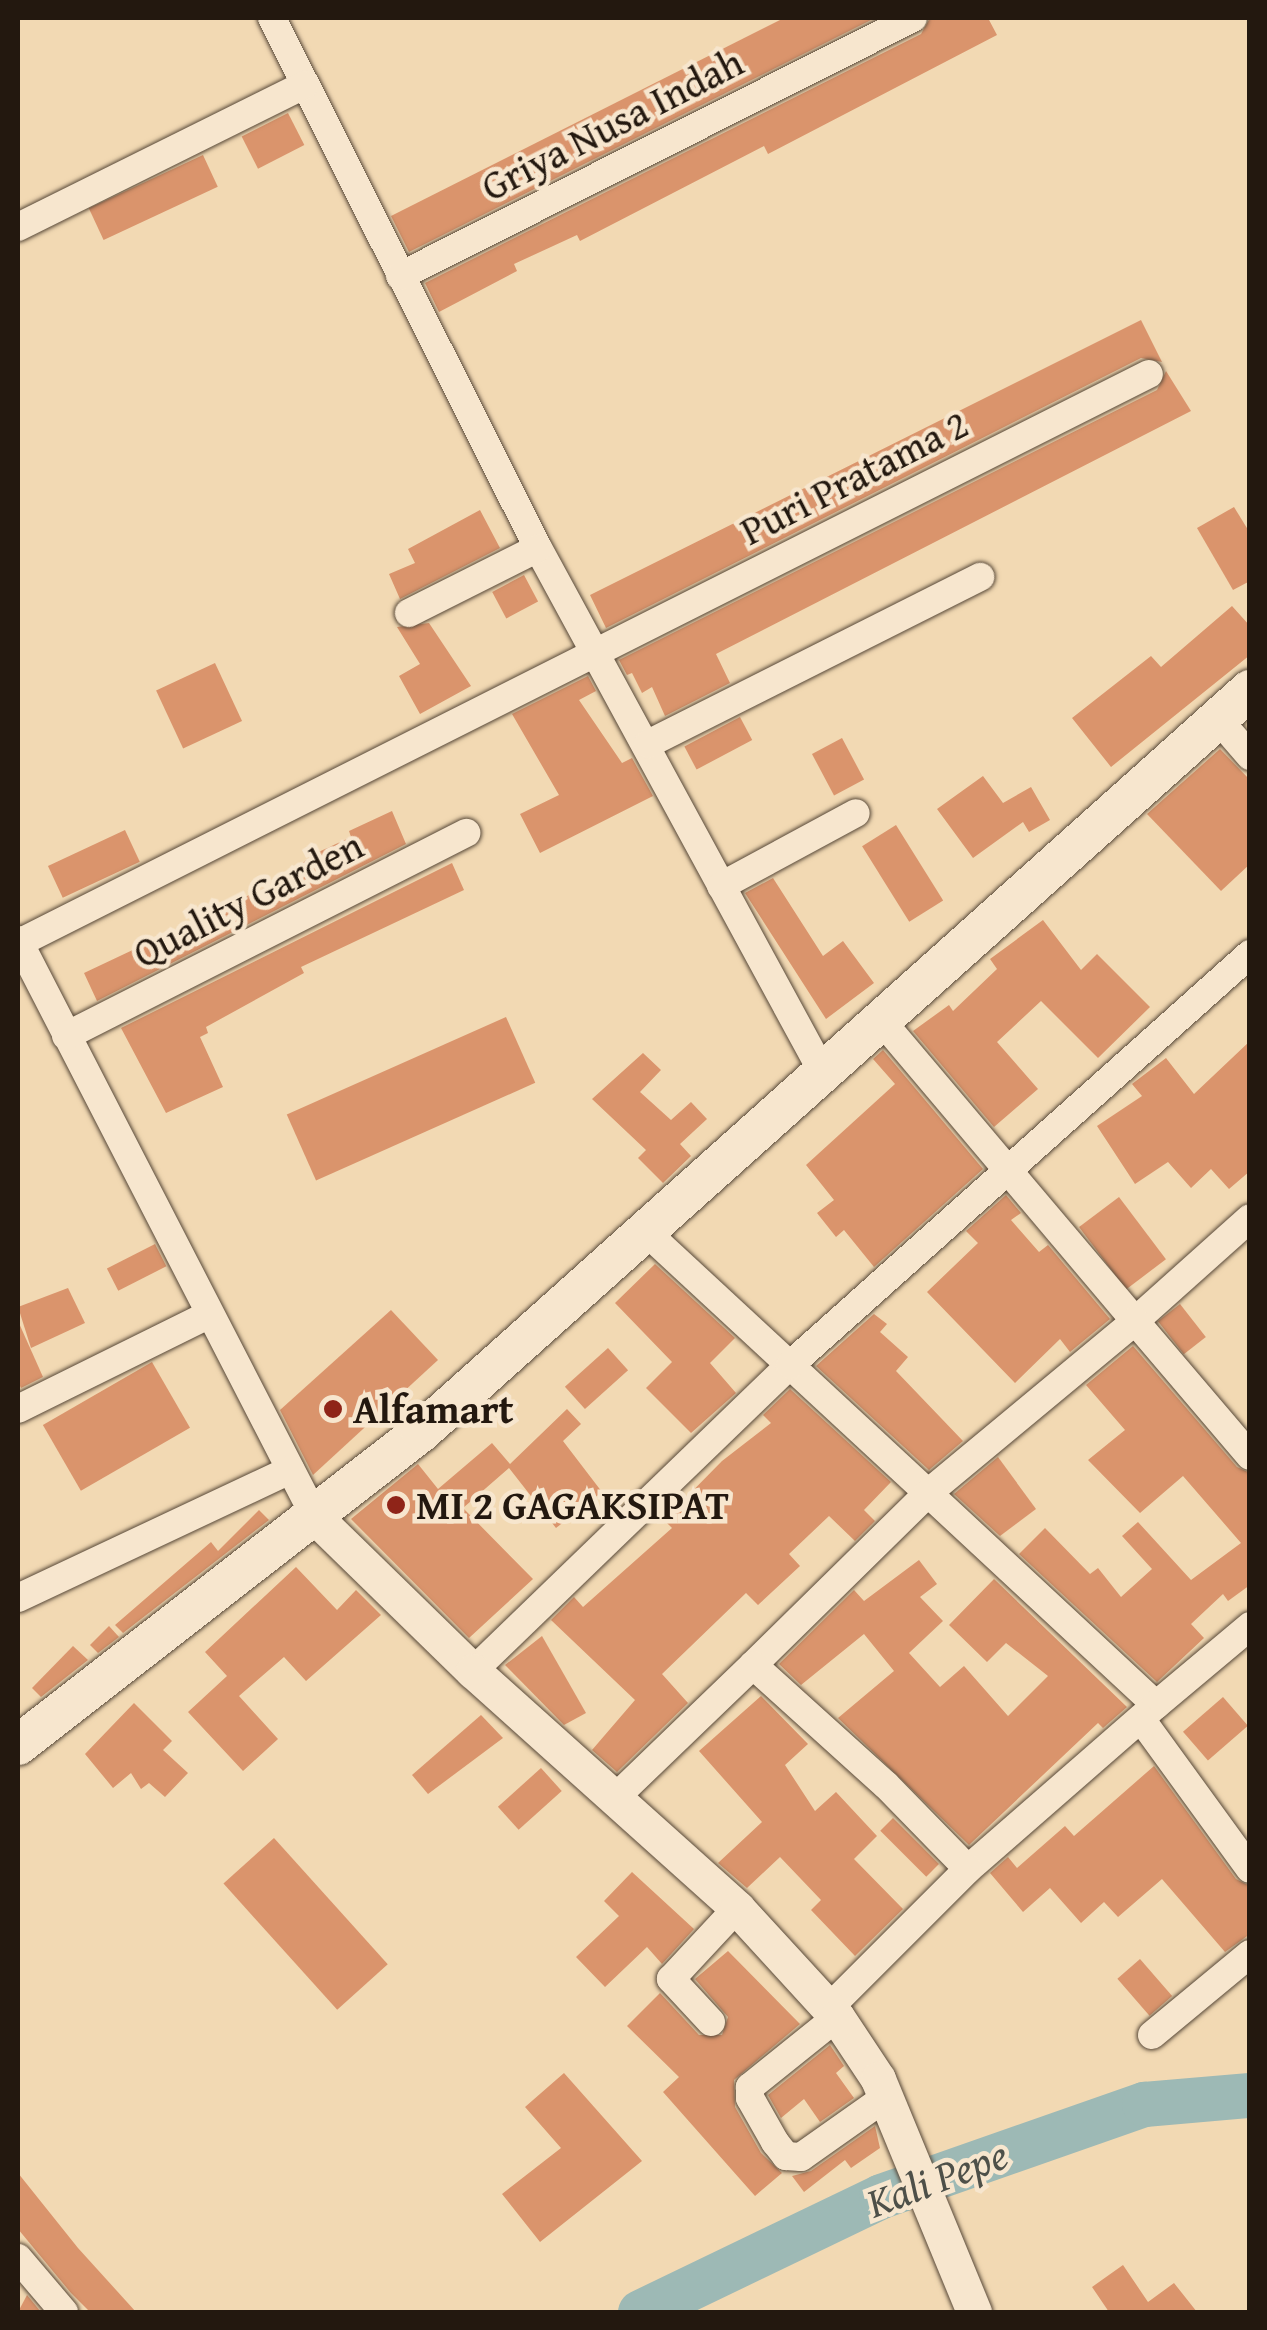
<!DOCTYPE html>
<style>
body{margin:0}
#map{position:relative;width:1267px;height:2330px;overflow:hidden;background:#f2d9b3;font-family:"Gentium Book Plus",serif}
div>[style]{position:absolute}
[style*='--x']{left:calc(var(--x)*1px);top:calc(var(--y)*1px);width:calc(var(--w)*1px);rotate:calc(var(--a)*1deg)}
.river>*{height:45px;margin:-22.5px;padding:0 22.5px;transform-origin:22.5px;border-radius:22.5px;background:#9db9b5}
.building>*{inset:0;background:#da946c;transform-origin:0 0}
.roads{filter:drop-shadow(0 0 2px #574838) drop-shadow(0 0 2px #574838)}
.minor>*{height:28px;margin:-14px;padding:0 14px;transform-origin:14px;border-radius:14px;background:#f7e6ce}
.tertiary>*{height:35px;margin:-17.5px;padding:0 17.5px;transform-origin:17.5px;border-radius:17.5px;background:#f7e6ce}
.secondary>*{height:40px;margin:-20px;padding:0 20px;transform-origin:20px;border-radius:20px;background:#f7e6ce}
.dots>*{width:28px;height:28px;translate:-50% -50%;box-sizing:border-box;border:5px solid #f7e6ce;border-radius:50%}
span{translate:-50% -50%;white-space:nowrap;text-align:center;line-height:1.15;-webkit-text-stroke:9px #f7e6ce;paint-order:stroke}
.street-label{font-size:40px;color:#23180f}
.poi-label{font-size:40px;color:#23180f;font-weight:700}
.left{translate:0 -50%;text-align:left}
.water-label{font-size:42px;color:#4e5049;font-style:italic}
.frame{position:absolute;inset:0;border:20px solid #23180f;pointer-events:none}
</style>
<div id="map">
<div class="river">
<div style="--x:640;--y:2312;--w:267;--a:-25.7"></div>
<div style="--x:881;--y:2196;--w:279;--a:-19.3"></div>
<div style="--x:1144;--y:2104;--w:106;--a:-4.9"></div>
</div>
<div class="building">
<div style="clip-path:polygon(784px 18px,875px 18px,409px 252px,391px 216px)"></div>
<div style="clip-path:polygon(930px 18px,988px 18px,997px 35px,768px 154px,764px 146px,580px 241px,577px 235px,514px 264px,517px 271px,439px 312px,425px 283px,921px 34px)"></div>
<div style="left:288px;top:113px;width:36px;height:52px;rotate:63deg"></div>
<div style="left:203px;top:155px;width:35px;height:126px;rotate:65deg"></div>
<div style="clip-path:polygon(1141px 320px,1162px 362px,1141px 358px,606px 628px,590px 595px)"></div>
<div style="clip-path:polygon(1166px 371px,1191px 411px,716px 654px,730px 683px,665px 716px,652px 687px,642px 693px,632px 673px,627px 675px,619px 660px,1157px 390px)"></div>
<div style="clip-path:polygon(1234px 507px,1250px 533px,1250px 581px,1233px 590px,1197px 528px)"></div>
<div style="clip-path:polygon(480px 510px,500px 548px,400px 599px,389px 574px,415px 563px,408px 549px)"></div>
<div style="left:524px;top:575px;width:30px;height:36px;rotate:62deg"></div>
<div style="clip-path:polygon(1232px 606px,1250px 626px,1250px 655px,1111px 767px,1072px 718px,1151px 656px,1161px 667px)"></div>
<div style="clip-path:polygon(429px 623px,471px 686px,420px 714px,399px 676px,420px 664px,397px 627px)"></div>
<div style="left:215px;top:663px;width:64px;height:65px;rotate:65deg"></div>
<div style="clip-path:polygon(588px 676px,596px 691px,579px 700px,622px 763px,632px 758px,653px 796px,540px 853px,520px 814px,559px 795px,512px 714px)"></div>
<div style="left:740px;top:717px;width:26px;height:63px;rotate:62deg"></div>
<div style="left:842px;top:738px;width:47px;height:34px;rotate:62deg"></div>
<div style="clip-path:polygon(1220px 749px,1250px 780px,1250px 864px,1221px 891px,1147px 814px)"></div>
<div style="clip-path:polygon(983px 776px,1003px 803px,1031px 787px,1050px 820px,1029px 832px,1023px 822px,973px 858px,937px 809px)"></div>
<div style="clip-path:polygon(392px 811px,406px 844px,97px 1001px,84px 973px,285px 878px,312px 855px,351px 837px,349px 831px)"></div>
<div style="left:896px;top:825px;width:89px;height:40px;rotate:58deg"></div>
<div style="left:125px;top:830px;width:35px;height:85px;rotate:65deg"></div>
<div style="clip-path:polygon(452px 863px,464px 890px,301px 967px,304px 973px,206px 1027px,208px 1033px,200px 1037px,223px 1087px,166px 1113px,121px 1028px)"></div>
<div style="clip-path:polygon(773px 878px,823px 956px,843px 941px,874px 983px,826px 1019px,745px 893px)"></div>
<div style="clip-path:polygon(1043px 920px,1081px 970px,1097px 954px,1150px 1007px,1098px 1058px,1041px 1001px,997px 1042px,1038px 1089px,994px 1127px,913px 1031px,949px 1005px,953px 1011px,997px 969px,990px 959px)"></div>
<div style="left:506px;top:1017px;width:72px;height:240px;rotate:66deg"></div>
<div style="clip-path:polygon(1250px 1041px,1250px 1171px,1229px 1189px,1211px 1169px,1191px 1188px,1168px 1162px,1135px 1184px,1097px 1126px,1142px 1096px,1132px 1084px,1166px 1058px,1194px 1094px)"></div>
<div style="clip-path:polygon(883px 1050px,983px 1169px,874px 1267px,844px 1230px,836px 1237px,817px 1213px,834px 1200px,806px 1165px,895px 1084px,873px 1059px)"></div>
<div style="clip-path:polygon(643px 1053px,661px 1070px,640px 1092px,671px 1120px,691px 1102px,707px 1119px,680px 1144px,691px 1156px,663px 1183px,638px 1158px,646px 1150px,592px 1099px)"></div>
<div style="clip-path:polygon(1006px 1195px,1021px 1213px,1011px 1220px,1039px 1252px,1048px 1245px,1110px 1319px,1070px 1352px,1060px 1339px,1015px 1383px,927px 1292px,978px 1243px,966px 1231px)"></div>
<div style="left:1119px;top:1197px;width:78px;height:50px;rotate:53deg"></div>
<div style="left:155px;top:1244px;width:25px;height:54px;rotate:63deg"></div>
<div style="clip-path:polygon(655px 1264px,735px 1338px,710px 1363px,736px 1393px,691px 1433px,646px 1388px,672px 1362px,615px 1303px)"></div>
<div style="clip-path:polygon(68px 1288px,85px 1323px,31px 1348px,18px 1307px)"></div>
<div style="left:1180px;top:1304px;width:42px;height:28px;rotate:52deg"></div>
<div style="clip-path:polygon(391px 1310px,438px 1360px,313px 1475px,280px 1410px)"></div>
<div style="clip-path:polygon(874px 1314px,887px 1324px,880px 1332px,908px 1357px,896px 1371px,963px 1441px,929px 1470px,816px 1366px)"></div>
<div style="clip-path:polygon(18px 1321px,43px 1377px,21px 1388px,18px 1382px)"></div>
<div style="clip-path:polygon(1133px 1346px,1237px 1467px,1250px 1473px,1250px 1585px,1228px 1601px,1223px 1594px,1191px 1624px,1204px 1638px,1157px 1682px,1019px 1554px,1045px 1528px,1090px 1574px,1098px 1568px,1121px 1597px,1152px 1569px,1122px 1536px,1138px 1522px,1191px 1580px,1241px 1543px,1183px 1476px,1140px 1513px,1088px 1460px,1125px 1430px,1086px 1385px)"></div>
<div style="left:608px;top:1348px;width:30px;height:58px;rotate:48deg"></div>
<div style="left:152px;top:1362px;width:76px;height:126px;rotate:60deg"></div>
<div style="clip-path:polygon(790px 1389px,891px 1482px,864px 1510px,875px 1521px,855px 1541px,829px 1516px,789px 1554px,800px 1566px,758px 1605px,746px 1593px,662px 1674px,688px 1703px,617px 1772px,592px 1750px,635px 1700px,551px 1620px,574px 1597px,583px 1607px,672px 1528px,664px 1520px,722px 1461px,771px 1423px,763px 1415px)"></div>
<div style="clip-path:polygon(567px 1409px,581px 1424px,563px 1441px,602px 1492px,556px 1528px,509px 1468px,463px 1508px,533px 1579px,469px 1638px,351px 1519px,418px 1464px,438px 1489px,492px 1443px,510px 1464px)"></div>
<div style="clip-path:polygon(998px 1457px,1036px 1509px,1000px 1536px,954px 1494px)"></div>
<div style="clip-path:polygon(259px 1510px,269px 1520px,123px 1633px,115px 1625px,211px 1542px,218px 1551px)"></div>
<div style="clip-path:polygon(919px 1560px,937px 1584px,920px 1597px,943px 1621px,909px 1653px,940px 1687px,964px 1666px,1008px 1716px,1048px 1676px,1006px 1643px,987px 1662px,949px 1625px,994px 1579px,1127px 1707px,1103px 1728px,1098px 1723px,969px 1845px,838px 1718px,894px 1671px,864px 1634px,801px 1685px,779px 1664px,854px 1590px,864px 1601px)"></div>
<div style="clip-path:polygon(296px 1567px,337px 1610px,356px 1590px,381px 1615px,306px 1681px,284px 1657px,239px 1696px,278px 1739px,243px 1771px,188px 1712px,227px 1676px,205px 1652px)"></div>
<div style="clip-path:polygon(109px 1626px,119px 1637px,98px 1653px,90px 1645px)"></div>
<div style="clip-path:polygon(542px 1636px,586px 1713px,564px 1725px,505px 1665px)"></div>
<div style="clip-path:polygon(73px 1646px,88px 1660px,41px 1697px,32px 1688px)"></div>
<div style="clip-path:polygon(761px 1696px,808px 1744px,785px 1765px,815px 1811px,836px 1792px,877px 1836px,854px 1859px,903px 1909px,855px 1956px,811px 1910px,821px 1900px,780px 1857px,747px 1888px,718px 1863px,762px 1822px,699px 1751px)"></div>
<div style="left:1223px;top:1697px;width:38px;height:53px;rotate:49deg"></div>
<div style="clip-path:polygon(134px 1703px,172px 1741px,163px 1750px,188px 1773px,165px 1797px,149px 1783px,141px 1789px,131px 1773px,113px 1788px,85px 1754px)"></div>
<div style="clip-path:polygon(481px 1715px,503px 1738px,428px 1794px,412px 1775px)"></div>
<div style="clip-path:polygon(1154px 1766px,1236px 1879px,1250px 1886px,1250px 1934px,1225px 1952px,1162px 1879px,1118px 1917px,1104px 1902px,1081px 1923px,1050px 1888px,1023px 1912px,990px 1873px,1008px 1857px,1017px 1868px,1065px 1826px,1074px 1836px)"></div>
<div style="left:541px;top:1768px;width:31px;height:58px;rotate:48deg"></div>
<div style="left:893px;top:1818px;width:65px;height:18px;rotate:45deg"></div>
<div style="left:274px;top:1838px;width:170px;height:68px;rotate:48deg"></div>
<div style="clip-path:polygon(632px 1872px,694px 1929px,662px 1964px,647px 1947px,605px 1987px,576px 1957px,619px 1916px,604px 1901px)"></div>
<div style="clip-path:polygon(728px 1951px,800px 2024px,734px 2080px,735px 2107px,761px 2153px,782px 2173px,755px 2196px,663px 2092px,679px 2077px,627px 2026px,660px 1993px,699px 2035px,722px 2035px,728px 2017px,695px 1979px)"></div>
<div style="left:1140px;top:1959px;width:49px;height:30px;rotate:49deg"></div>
<div style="clip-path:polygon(830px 2045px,844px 2066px,836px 2073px,854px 2098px,820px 2122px,804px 2099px,781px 2118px,768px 2095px)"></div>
<div style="clip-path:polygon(564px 2073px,642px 2161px,540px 2242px,502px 2194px,561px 2148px,525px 2107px)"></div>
<div style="clip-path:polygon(875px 2126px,880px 2148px,851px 2168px,845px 2160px,804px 2192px,792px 2176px,811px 2171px)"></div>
<div style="clip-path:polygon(18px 2173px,78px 2248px,136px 2312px,90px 2312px,71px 2293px,18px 2229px)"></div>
<div style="clip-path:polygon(1123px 2265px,1148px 2302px,1174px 2283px,1197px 2312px,1109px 2312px,1092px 2287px)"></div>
<div style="clip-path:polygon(27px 2295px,41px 2312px,18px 2312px)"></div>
</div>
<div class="roads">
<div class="minor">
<div style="--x:272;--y:18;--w:593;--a:63.35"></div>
<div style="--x:538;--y:548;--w:595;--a:61.5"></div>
<div style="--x:18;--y:227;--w:319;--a:-26.4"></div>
<div style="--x:400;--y:276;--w:574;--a:-26.7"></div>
<div style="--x:409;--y:613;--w:144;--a:-26.7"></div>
<div style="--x:1218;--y:719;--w:49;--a:49.1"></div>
<div style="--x:648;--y:744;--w:372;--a:-26.7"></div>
<div style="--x:721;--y:886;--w:153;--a:-28.4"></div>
<div style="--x:18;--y:940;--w:649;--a:62.76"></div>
<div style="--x:19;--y:943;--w:1265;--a:-26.73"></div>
<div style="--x:880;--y:1019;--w:395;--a:49.8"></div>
<div style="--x:1135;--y:1321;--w:154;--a:-41.8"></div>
<div style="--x:66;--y:1036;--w:449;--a:-26.9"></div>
<div style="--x:645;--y:1231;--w:386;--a:42.8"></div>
<div style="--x:928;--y:1493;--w:269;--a:-39.7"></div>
<div style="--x:1135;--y:1321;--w:177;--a:49.6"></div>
<div style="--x:18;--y:1409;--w:212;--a:-26.3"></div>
<div style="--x:18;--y:1598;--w:301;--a:-25.2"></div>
<div style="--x:753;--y:1665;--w:245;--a:-44.5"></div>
<div style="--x:928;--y:1493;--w:311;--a:42.9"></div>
<div style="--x:1156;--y:1705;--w:249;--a:138.9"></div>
<div style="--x:473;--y:1671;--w:441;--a:-44"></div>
<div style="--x:790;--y:1365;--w:617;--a:-41.78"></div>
<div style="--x:1156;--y:1705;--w:123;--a:-40"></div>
<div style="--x:1141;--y:1719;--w:185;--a:54"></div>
<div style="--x:617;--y:1796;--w:189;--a:-43.9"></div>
<div style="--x:753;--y:1665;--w:179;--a:42.1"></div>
<div style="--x:886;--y:1785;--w:117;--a:45.7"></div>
<div style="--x:968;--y:1869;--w:198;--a:135"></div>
<div style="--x:837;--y:2017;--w:112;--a:141.2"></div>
<div style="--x:750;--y:2087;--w:11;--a:90"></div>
<div style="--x:750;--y:2098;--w:51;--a:60.4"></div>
<div style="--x:775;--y:2142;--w:18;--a:52"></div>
<div style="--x:786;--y:2156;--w:15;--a:4"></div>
<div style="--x:801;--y:2157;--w:104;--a:-35.2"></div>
<div style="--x:711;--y:2022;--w:59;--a:-132.9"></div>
<div style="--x:671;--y:1979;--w:97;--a:-47.1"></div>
<div style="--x:1152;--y:2035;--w:127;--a:-39.6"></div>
<div style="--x:18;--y:2258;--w:71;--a:49.6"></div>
</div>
<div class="tertiary">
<div style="--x:315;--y:1517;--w:221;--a:44.3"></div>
<div style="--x:473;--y:1671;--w:355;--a:41.9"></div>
<div style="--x:737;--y:1908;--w:148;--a:47.5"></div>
<div style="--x:837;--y:2017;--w:74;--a:56.5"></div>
<div style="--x:878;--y:2079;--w:252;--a:67.6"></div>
</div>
<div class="secondary">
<div style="--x:18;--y:1745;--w:510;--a:-37.84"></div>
<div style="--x:421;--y:1432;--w:1113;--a:-41.83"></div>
</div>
</div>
<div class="dots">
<div style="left:333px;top:1409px;background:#8f2418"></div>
<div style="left:396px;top:1505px;background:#8f2418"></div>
</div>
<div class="street-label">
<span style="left:612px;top:124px;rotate:-27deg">Griya Nusa Indah</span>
<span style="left:854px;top:477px;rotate:-27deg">Puri Pratama 2</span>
<span style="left:248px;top:899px;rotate:-27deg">Quality Garden</span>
</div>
<div class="poi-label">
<span class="left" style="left:353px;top:1409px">Alfamart</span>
<span class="left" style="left:416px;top:1505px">MI 2 GAGAKSIPAT</span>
</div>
<div class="water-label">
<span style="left:937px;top:2178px;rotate:-21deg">Kali Pepe</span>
</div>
<div class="frame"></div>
</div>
